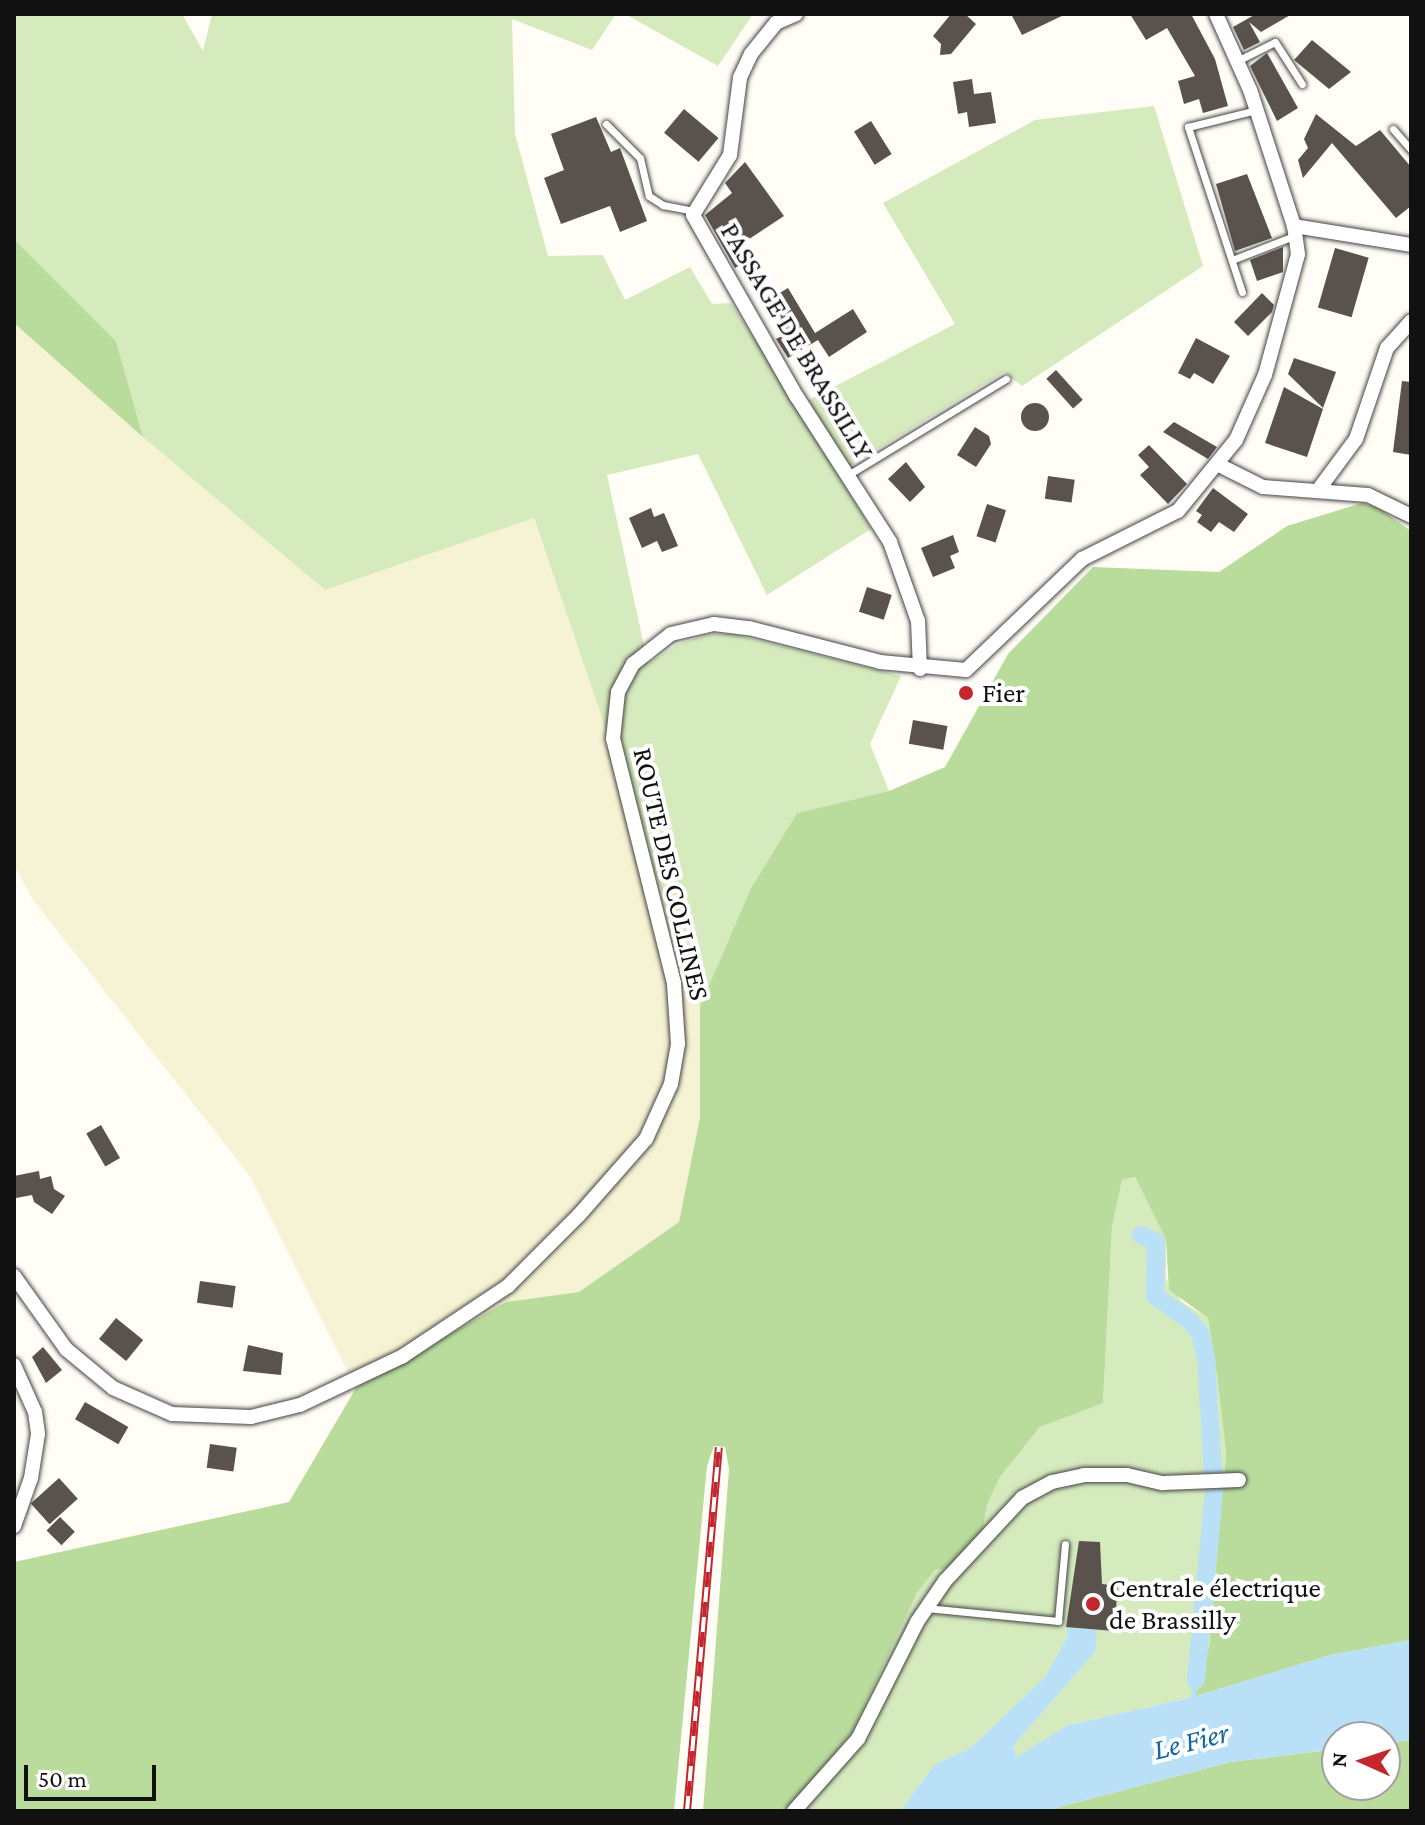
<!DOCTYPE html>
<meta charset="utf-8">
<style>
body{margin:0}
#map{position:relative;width:1425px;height:1825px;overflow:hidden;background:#fffdf5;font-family:"Crimson Pro",serif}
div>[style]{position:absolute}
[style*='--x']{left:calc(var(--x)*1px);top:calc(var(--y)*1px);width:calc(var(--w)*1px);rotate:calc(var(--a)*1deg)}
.farmland>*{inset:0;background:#f6f3d4}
.green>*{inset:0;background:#d5ebbd}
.forest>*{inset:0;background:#b9dc9c}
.water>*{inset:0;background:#b9e0f7}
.stream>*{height:5px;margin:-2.5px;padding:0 2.5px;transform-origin:2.5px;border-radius:2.5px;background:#b9e0f7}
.canal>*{height:18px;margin:-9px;padding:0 9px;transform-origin:9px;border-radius:9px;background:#b9e0f7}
.building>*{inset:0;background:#5a524d;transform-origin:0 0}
.round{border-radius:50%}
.roads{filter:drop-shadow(0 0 2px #444) drop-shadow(0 0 2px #444)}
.lane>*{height:7px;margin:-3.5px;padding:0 3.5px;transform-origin:3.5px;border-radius:3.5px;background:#fff}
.street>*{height:14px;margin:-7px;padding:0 7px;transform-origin:7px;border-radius:7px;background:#fff}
.rail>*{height:8px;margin-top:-4px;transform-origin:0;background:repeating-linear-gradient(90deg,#fff 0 15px,#c4262e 0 30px);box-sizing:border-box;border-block:2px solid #c4262e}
.dots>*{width:22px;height:22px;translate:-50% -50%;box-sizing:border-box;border:4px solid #fff;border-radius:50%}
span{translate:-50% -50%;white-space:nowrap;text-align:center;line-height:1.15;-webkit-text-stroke:8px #fff;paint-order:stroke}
.street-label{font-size:28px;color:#111}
.poi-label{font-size:28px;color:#111}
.left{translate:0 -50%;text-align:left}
.water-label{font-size:30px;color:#1768a6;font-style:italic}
.frame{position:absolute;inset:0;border:16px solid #111;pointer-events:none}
.north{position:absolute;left:1321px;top:1721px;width:80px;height:80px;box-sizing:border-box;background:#fff;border:2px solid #a0a0a0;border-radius:50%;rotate:273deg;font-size:22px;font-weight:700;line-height:32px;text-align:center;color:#111}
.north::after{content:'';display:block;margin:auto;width:28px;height:36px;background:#c4262e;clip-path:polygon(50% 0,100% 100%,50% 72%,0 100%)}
.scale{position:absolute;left:24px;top:1765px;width:132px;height:36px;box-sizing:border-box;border:4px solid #111;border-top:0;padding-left:10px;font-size:24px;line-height:28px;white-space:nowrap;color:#111;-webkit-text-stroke:6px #fff;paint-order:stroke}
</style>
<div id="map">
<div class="farmland">
<div style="clip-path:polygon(14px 323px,325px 590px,534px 518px,700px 1006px,700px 1117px,679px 1222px,579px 1292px,506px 1302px,356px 1388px,250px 1176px,33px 900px,14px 865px)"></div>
</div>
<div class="green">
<div style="clip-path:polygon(14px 14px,182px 14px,203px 51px,212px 14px,616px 14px,592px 50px,512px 19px,515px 134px,548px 256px,603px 255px,625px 300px,690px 267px,712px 304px,731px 303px,799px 405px,955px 324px,883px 203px,1035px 120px,1154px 106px,1203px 266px,1022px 386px,1004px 372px,838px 473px,871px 529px,767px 595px,698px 454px,607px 475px,648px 664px,678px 644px,709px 634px,733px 634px,901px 676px,870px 744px,889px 791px,797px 813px,751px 888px,700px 1006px,534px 518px,325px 590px,143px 437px,116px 341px,14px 239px)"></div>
<div style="clip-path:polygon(625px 14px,753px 14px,718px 66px)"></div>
<div style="clip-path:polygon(1135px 1177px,1166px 1240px,1166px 1279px,1182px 1302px,1208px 1318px,1217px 1376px,1226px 1452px,1209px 1647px,1193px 1697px,1068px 1725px,1017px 1758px,1013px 1748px,1020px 1738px,1095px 1652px,1066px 1627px,1068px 1635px,1045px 1677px,969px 1749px,935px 1764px,900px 1811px,786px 1811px,853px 1731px,917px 1593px,935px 1570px,964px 1566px,979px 1553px,987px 1505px,1000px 1477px,1040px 1427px,1103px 1402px,1112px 1227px,1122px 1180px)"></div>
</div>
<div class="forest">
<div style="clip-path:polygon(14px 239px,116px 341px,143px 437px,14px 323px)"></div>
<div style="clip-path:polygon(1362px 503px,1377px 507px,1411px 531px,1411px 1640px,1331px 1655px,1193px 1697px,1209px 1647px,1226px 1452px,1217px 1376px,1208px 1318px,1169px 1290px,1166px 1240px,1135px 1177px,1122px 1180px,1112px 1227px,1103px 1403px,1040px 1427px,1000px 1477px,987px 1505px,979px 1553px,964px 1566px,935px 1570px,917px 1593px,853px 1731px,786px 1811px,703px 1811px,729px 1469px,725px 1447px,714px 1446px,707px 1466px,674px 1811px,14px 1811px,14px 1562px,289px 1502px,356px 1388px,506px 1302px,579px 1292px,679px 1222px,700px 1117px,700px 1006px,751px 888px,797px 813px,889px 791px,945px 767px,1008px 654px,1093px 567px,1219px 572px,1287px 526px)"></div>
<div style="clip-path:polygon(1411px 1740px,1411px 1811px,1044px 1811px,1230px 1762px,1337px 1749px,1337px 1785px,1385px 1785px,1385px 1743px)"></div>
</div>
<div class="water">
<div style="clip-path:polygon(1066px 1627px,1097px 1630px,1095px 1652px,1020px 1738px,1013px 1748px,1017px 1757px,1068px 1725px,1193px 1697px,1331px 1655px,1411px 1640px,1411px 1740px,1385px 1743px,1385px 1737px,1337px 1737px,1337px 1749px,1230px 1762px,1044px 1811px,900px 1811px,935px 1764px,969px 1749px,1045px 1677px,1068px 1635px)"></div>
</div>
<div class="stream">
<div style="--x:1191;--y:1703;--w:24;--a:-78"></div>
</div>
<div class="canal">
<div style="--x:1141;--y:1235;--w:17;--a:25"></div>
<div style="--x:1156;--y:1242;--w:54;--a:91.1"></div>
<div style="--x:1155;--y:1296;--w:43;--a:35.5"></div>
<div style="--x:1190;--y:1321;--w:16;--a:50"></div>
<div style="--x:1200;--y:1333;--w:25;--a:76"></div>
<div style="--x:1206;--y:1357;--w:135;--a:86.6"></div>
<div style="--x:1214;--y:1492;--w:189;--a:95.5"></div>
</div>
<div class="building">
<div style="clip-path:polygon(951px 14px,965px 14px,976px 24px,951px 54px,940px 55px,941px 44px,933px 36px)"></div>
<div style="clip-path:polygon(1011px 14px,1066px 14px,1022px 35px)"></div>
<div style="clip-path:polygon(1130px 14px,1191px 14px,1215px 59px,1228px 106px,1203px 113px,1199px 99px,1184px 104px,1178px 81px,1195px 76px,1167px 28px,1146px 40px)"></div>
<div style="clip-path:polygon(1256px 14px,1292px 14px,1261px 32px,1249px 22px,1260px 42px,1244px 50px,1233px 27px)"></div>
<div style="clip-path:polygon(1312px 40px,1351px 72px,1329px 89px,1294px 60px)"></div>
<div style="clip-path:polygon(1267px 53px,1298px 108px,1277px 121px,1250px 66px)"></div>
<div style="clip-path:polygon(972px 79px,974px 94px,991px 92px,996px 123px,969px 127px,967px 112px,958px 114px,953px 82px)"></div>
<div style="left:684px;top:109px;width:45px;height:31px;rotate:40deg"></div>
<div style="clip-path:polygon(1316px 114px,1356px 146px,1380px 130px,1411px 167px,1411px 206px,1396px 218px,1332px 143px,1303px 178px,1298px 160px,1308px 148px,1304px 139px)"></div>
<div style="clip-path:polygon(596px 117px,611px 152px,620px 148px,647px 221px,620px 232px,610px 206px,561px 224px,544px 178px,564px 170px,551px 134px)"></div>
<div style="left:871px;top:121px;width:39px;height:20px;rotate:58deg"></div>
<div style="clip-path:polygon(745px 162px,784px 216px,740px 245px,749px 259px,735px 268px,705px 215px,732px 193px,725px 183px)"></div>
<div style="clip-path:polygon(1247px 174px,1272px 238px,1235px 251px,1216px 184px)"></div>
<div style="clip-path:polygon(1283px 247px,1283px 272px,1257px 281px,1250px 260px)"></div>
<div style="left:1335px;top:248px;width:35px;height:62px;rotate:16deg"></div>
<div style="clip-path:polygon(788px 288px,815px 333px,853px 309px,867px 332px,829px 357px,818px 340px,788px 358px,776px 339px,788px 333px,768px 300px)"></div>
<div style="clip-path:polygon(1262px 293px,1274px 305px,1272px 312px,1248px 336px,1234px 322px)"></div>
<div style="clip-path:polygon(1196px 338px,1230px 356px,1213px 384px,1194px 373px,1190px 379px,1178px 373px)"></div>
<div style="clip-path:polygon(1294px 358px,1336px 372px,1323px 408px,1288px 374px)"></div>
<div style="left:1056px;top:370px;width:40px;height:13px;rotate:48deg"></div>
<div style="clip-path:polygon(1402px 381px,1411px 382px,1411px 455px,1393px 452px)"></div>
<div style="clip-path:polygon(1284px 387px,1323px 409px,1307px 457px,1265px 443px)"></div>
<div class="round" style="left:1021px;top:403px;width:28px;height:28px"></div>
<div style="clip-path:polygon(1174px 422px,1217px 447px,1208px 459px,1163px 432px)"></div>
<div style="clip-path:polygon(975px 427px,989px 436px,991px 444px,976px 467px,957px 455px)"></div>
<div style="clip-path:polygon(1149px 445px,1187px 484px,1168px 504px,1140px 475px,1149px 467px,1138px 455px)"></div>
<div style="clip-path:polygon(906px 462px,925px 487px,910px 502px,888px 479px)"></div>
<div style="left:1048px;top:476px;width:27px;height:23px;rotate:8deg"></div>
<div style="clip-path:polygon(1213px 488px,1248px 514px,1234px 532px,1219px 522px,1211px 532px,1197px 522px,1202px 515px,1196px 511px)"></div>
<div style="left:987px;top:504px;width:20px;height:34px;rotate:18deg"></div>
<div style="clip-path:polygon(651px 508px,654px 517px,664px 513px,678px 546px,662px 552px,657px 541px,642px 548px,629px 518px)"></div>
<div style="clip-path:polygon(953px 535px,959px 552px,950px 556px,955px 568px,933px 577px,921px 548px)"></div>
<div style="left:867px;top:587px;width:26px;height:26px;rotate:18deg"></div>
<div style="left:913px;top:720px;width:35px;height:24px;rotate:10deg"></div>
<div style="left:101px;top:1125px;width:38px;height:17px;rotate:60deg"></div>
<div style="clip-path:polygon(39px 1171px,40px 1179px,51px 1176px,54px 1189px,65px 1196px,52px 1214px,34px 1202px,32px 1195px,16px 1198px,14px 1176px)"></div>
<div style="left:200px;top:1281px;width:36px;height:22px;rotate:8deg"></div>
<div style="left:116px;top:1318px;width:35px;height:27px;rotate:39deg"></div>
<div style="clip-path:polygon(248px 1345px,283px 1353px,281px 1375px,243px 1371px)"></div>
<div style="clip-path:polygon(43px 1347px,62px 1370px,46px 1383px,32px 1357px)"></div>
<div style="left:85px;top:1402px;width:50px;height:20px;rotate:30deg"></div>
<div style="left:210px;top:1444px;width:27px;height:24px;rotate:8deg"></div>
<div style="left:59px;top:1478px;width:28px;height:38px;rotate:48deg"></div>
<div style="left:60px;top:1517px;width:21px;height:19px;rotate:45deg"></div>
<div style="clip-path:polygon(1079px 1541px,1100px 1542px,1102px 1584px,1118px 1586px,1114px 1631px,1066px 1627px)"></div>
</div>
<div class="roads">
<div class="lane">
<div style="--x:1237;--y:61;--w:42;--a:-26.6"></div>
<div style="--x:1275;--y:42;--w:50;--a:57.3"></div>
<div style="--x:606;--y:124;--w:48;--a:45"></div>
<div style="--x:640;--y:158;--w:39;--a:77"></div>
<div style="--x:649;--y:196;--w:17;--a:33"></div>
<div style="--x:663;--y:205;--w:31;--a:11"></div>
<div style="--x:1393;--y:129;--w:28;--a:49"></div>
<div style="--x:1232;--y:260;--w:69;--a:-21.3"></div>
<div style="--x:1242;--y:292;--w:174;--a:-108.1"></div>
<div style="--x:1188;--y:127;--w:70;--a:-14"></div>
<div style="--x:848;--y:475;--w:185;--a:-31.3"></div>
<div style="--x:926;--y:1608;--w:133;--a:5.6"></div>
<div style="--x:1058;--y:1621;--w:77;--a:-84.8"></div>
</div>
<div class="street">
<div style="--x:796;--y:14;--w:22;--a:156"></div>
<div style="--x:776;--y:23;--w:40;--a:129"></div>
<div style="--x:751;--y:54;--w:26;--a:115"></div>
<div style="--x:740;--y:78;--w:78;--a:97.4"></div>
<div style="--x:730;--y:155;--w:70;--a:121.7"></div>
<div style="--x:693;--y:215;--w:210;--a:60.3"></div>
<div style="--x:797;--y:397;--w:172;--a:57.3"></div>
<div style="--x:890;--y:542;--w:84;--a:70.5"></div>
<div style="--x:918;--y:621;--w:48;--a:87.6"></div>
<div style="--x:1294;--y:226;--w:119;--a:9.2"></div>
<div style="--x:1219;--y:465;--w:49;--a:26.6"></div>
<div style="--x:1263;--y:487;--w:105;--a:4.4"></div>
<div style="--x:1368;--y:495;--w:48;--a:26"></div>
<div style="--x:1319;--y:489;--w:62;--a:-53.5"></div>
<div style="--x:1356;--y:439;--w:96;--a:-71.2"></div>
<div style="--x:1387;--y:348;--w:36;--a:-48"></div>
<div style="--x:14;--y:1276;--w:90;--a:54.5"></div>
<div style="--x:66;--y:1349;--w:61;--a:39.7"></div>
<div style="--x:113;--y:1388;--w:64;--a:23.8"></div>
<div style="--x:172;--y:1414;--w:79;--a:2.2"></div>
<div style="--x:251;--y:1417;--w:50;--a:-13.8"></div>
<div style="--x:300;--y:1405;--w:114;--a:-25.4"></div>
<div style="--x:403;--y:1356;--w:126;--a:-33.7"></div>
<div style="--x:508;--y:1286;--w:100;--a:-45"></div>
<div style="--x:579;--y:1215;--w:101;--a:-48.6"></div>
<div style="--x:646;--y:1139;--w:60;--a:-65.6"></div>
<div style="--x:671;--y:1084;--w:41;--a:-80.1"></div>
<div style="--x:678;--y:1044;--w:61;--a:-93.8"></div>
<div style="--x:674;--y:983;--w:252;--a:-104"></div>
<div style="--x:613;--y:739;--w:47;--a:-83.9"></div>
<div style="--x:618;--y:692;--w:32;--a:-62"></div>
<div style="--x:633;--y:664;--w:48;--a:-38.3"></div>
<div style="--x:671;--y:634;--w:44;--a:-13.1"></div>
<div style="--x:714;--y:624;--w:35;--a:7"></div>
<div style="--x:749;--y:628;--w:135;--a:14.5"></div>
<div style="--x:880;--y:662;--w:86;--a:5.3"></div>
<div style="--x:966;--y:670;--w:161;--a:-43.7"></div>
<div style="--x:1082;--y:559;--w:107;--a:-26.6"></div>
<div style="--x:1178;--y:511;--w:92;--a:-50.8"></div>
<div style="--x:1236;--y:440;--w:71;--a:-66"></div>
<div style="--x:1265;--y:375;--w:125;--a:-74.7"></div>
<div style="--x:1298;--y:254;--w:28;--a:-98"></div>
<div style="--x:1294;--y:226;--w:143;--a:-107.9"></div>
<div style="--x:1250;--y:90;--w:83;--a:-114.1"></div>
<div style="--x:14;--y:1365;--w:51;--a:65.9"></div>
<div style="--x:35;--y:1412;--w:22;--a:82"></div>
<div style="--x:38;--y:1434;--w:45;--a:99"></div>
<div style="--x:31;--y:1478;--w:51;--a:109.5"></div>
<div style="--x:794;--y:1811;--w:96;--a:-48.4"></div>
<div style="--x:858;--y:1739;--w:131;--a:-63.2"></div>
<div style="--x:917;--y:1622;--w:50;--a:-55.7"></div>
<div style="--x:945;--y:1581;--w:113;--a:-47.1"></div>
<div style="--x:1022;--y:1498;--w:34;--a:-28"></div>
<div style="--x:1052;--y:1482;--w:33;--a:-12"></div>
<div style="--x:1084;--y:1475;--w:43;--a:0"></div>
<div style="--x:1127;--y:1475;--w:37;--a:13"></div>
<div style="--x:1163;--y:1483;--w:76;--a:-2.3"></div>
</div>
</div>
<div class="rail">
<div style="--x:687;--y:1811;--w:365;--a:-85"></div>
</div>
<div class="dots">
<div style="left:966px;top:693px;background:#c4262e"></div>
<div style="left:1093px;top:1604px;background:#c4262e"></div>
</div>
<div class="street-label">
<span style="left:797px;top:341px;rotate:59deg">PASSAGE DE BRASSILLY</span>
<span style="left:671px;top:874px;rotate:77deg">ROUTE DES COLLINES</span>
</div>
<div class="poi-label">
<span class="left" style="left:982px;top:693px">Fier</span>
<span class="left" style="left:1109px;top:1604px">Centrale électrique<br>de Brassilly</span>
</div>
<div class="water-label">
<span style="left:1191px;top:1741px;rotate:-14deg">Le Fier</span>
</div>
<div class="frame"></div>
<div class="north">N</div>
<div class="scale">50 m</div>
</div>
